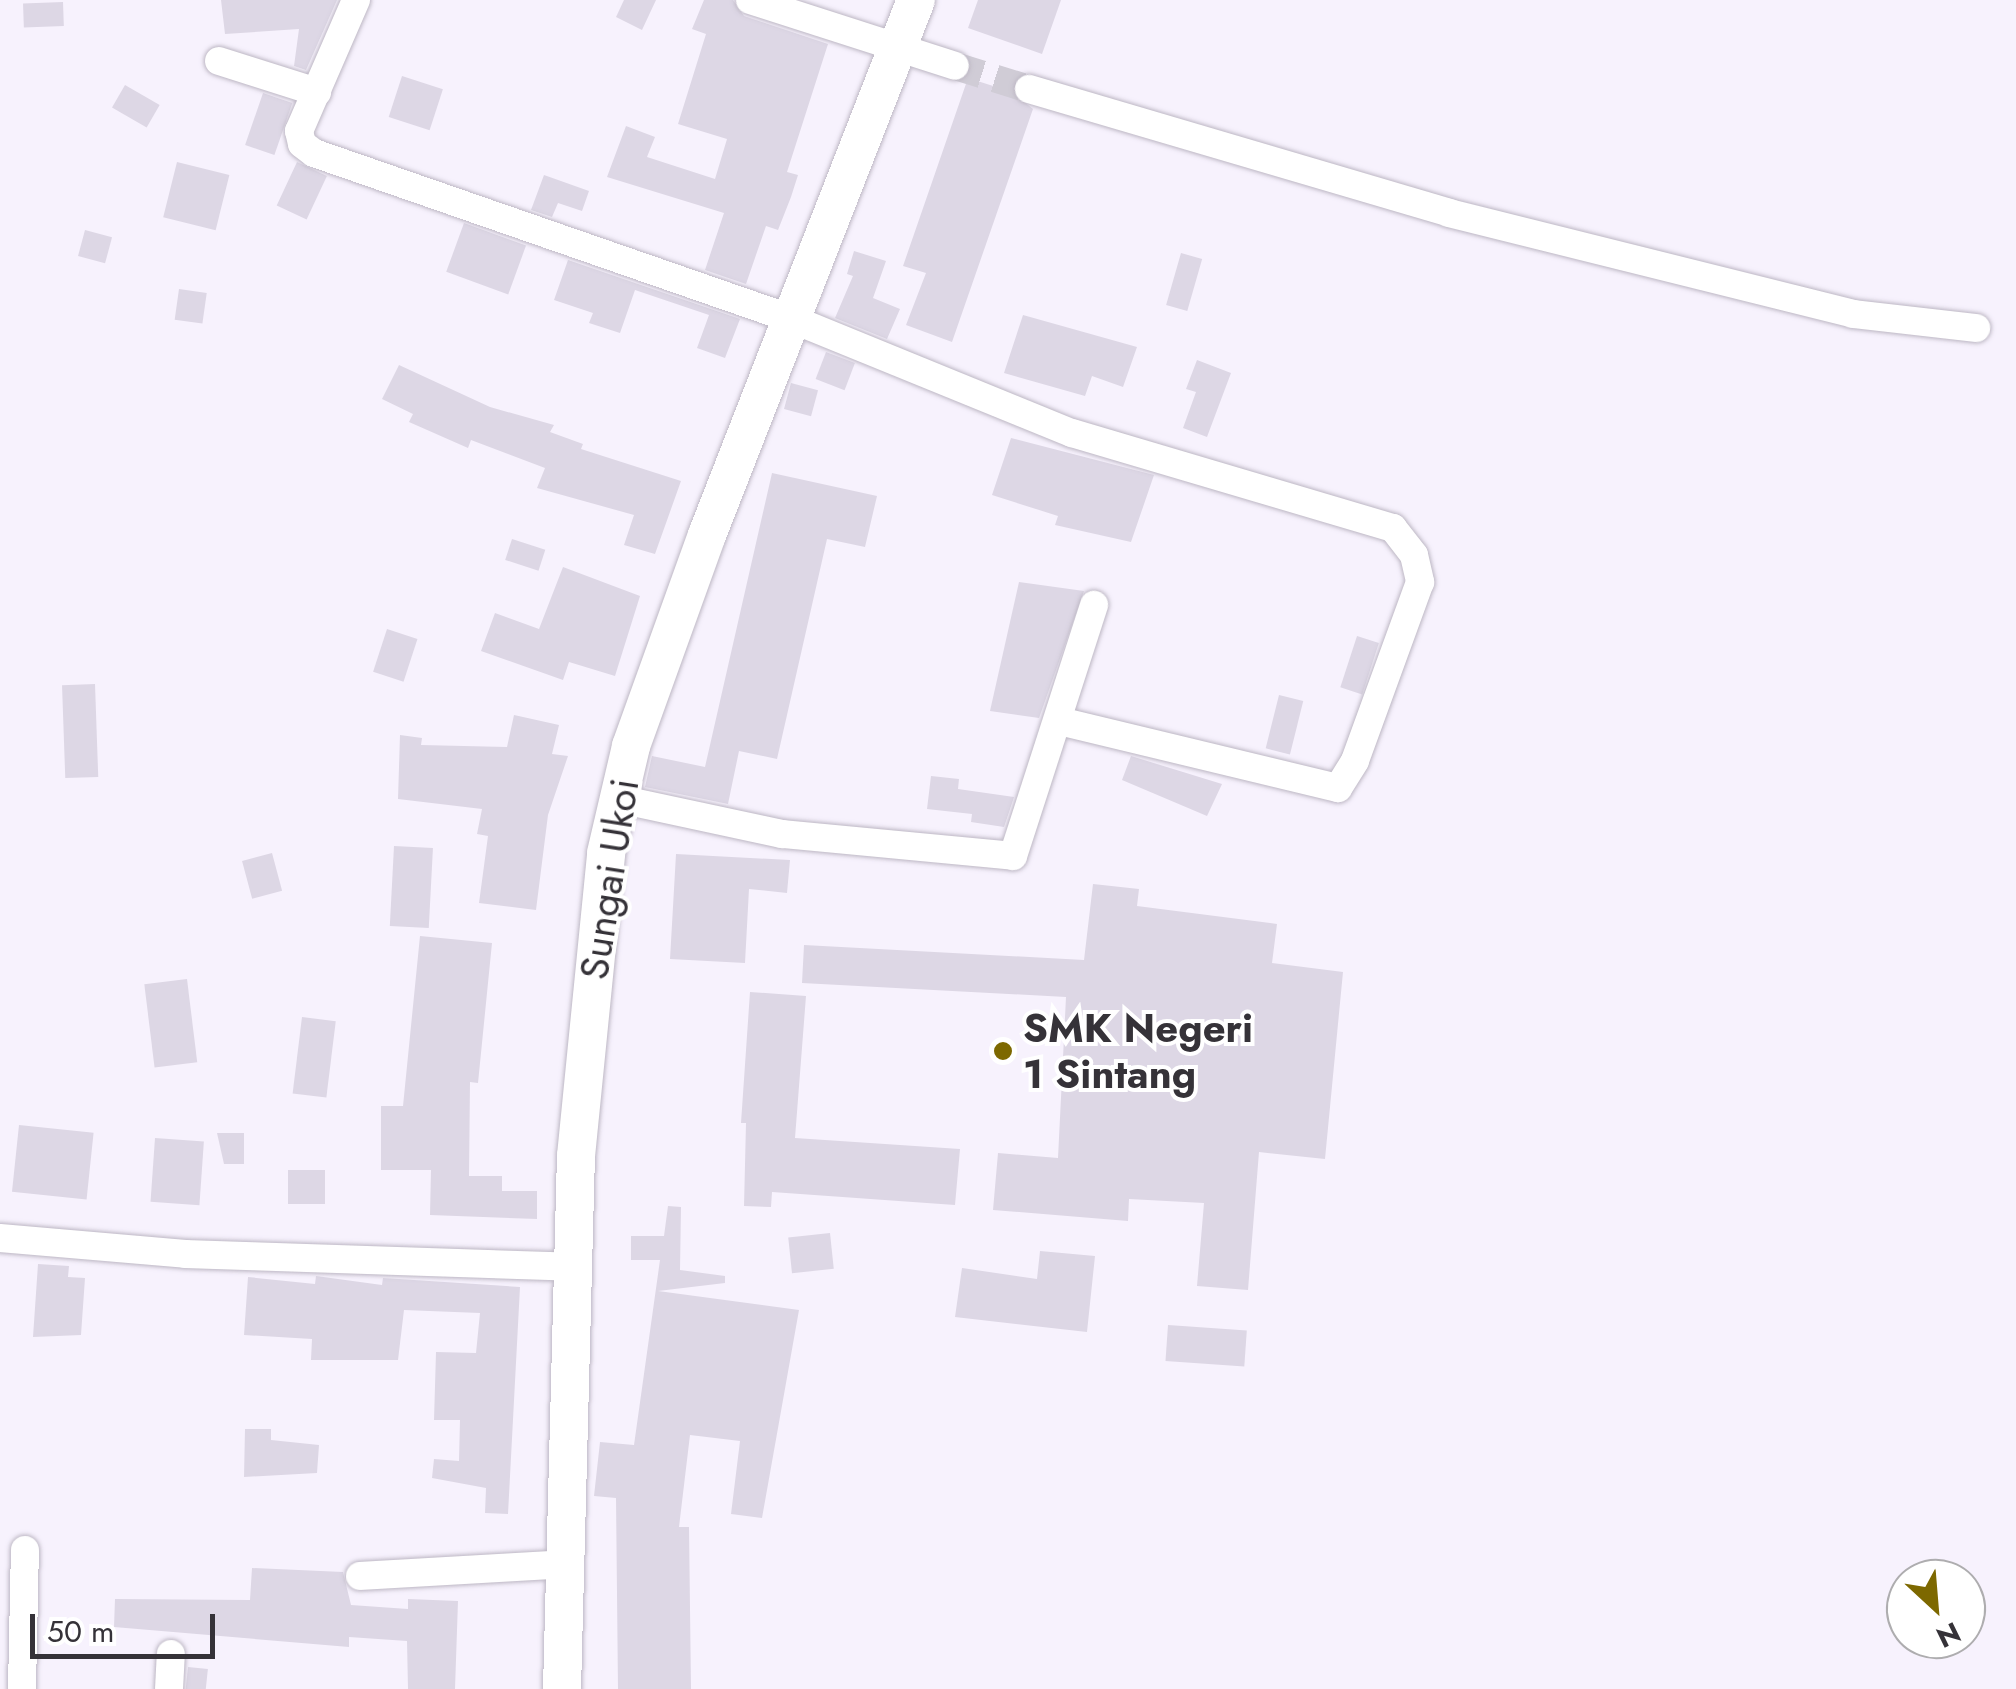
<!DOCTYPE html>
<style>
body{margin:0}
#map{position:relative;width:2016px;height:1689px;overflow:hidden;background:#f7f2fd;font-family:Jost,sans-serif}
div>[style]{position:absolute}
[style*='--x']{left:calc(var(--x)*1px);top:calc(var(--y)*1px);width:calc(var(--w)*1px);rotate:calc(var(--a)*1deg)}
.building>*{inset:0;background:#ddd7e5;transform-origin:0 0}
.minor-tunnel>*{height:28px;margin-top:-14px;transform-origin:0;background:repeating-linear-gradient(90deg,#d0ccd6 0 28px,transparent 0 42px)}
.roads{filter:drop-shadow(0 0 2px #bdb7c4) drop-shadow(0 0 2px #bdb7c4)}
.minor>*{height:28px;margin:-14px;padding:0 14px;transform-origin:14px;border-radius:14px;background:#fff}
.highway>*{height:38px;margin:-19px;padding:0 19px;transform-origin:19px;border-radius:19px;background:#fff}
.dots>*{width:28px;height:28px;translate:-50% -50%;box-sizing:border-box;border:5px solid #fff;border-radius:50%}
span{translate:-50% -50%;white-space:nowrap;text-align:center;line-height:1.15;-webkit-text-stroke:8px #fff;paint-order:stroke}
.street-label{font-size:40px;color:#353238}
.poi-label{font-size:40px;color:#353238;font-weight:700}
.left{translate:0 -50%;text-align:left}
.north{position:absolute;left:1886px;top:1559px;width:100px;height:100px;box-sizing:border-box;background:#fff;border:2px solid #aeadaf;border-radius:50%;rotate:154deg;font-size:28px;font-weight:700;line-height:40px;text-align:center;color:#353238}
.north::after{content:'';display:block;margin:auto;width:35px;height:45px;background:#7d6800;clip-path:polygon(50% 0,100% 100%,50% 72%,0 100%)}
.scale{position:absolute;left:30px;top:1614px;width:185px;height:45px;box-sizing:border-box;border:5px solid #353238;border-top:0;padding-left:12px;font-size:30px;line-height:35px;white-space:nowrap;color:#353238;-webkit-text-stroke:8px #fff;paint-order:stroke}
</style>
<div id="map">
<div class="building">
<div style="clip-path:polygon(221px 0,337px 0,306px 70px,294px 66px,299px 29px,225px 34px)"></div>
<div style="clip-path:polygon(624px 0,656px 0,642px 30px,616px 17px)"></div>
<div style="clip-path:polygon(704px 0,733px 0,744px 16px,828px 44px,787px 172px,798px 175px,791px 197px,778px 230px,766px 226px,746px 284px,705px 270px,724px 213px,607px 177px,626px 126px,655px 137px,647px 157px,715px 179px,727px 139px,678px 124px,706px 34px,692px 29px)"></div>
<div style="clip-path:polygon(978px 0,1061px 0,1042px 54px,968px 28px)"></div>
<div style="left:63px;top:2px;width:24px;height:40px;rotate:88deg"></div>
<div style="left:402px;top:76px;width:43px;height:43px;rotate:18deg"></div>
<div style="clip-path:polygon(968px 78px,1012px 92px,1033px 109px,952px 342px,906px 325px,926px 273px,903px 266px)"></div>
<div style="left:125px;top:85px;width:40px;height:26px;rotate:30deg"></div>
<div style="left:263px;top:93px;width:31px;height:55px;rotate:19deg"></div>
<div style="left:177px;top:162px;width:54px;height:57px;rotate:14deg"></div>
<div style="left:297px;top:162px;width:33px;height:48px;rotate:25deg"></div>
<div style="clip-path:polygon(544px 175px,589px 191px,582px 211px,558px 203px,552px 217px,531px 210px)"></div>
<div style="left:464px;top:223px;width:66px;height:52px;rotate:20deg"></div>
<div style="left:85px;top:230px;width:28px;height:27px;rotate:15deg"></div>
<div style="clip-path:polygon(854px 251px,886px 261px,873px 298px,900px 309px,887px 339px,835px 318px,853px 276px,847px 274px)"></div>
<div style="left:1181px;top:253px;width:22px;height:54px;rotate:16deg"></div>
<div style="clip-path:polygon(568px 260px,740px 319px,725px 358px,697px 348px,709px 315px,635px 290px,620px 333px,589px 323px,593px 313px,554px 300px)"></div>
<div style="left:179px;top:289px;width:28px;height:31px;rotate:8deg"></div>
<div style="clip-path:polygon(1023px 315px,1137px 347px,1123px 387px,1092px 376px,1085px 396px,1004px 373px)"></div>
<div style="left:826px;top:352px;width:31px;height:29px;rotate:21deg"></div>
<div style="clip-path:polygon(1197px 360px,1231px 373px,1207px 437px,1183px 428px,1196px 392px,1186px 389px)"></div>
<div style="clip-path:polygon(399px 365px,490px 407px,554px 425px,550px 432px,583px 444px,581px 449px,681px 481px,655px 554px,624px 545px,634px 515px,537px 488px,545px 468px,471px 440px,468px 448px,409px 422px,413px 414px,382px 399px)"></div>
<div style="left:791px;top:383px;width:28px;height:27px;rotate:15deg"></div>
<div style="clip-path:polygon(1011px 438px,1154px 475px,1131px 542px,1055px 525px,1058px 516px,992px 495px)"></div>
<div style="clip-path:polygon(772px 473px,877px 496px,865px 547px,827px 539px,777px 759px,739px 751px,728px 804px,645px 787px,652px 756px,705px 767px)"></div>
<div style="left:512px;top:539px;width:35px;height:22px;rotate:18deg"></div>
<div style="clip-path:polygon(563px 567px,640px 596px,615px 676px,569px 662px,563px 680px,481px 651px,495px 613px,539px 629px)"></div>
<div style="clip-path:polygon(1019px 582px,1084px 591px,1039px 718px,990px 711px)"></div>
<div style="left:387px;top:629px;width:32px;height:45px;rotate:18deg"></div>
<div style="left:1357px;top:636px;width:23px;height:54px;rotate:18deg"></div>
<div style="left:95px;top:684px;width:93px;height:33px;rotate:88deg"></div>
<div style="left:1279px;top:695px;width:25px;height:55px;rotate:14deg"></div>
<div style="clip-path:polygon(514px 715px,559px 725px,552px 754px,568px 756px,548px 815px,536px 910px,479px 903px,488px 836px,477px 834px,482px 809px,398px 799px,400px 735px,422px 738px,421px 745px,507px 747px)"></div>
<div style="clip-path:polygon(1131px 756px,1222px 784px,1207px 816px,1122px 780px)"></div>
<div style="clip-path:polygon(931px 776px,959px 779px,958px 789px,1014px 797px,1004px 827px,971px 822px,972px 814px,927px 809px)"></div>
<div style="left:394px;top:846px;width:39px;height:80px;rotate:3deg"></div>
<div style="left:272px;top:853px;width:39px;height:31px;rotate:75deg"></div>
<div style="clip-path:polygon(676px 854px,790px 860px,787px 893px,749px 889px,745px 963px,670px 959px)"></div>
<div style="clip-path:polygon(1093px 884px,1139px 889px,1137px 906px,1277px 924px,1272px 963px,1343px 972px,1325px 1159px,1259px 1152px,1248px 1290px,1197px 1286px,1204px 1203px,1129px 1199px,1128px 1221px,993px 1210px,998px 1153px,1058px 1158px,1066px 997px,802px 983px,804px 945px,1084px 960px)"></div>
<div style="clip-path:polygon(420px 936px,492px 943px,478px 1083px,470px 1082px,469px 1176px,502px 1176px,502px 1191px,537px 1191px,537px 1219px,430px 1215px,431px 1170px,381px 1170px,381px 1106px,403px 1106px)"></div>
<div style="left:187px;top:979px;width:84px;height:43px;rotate:83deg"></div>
<div style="clip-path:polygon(750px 992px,806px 996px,795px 1138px,960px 1149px,955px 1205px,772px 1192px,771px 1207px,744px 1206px,746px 1123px,741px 1123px)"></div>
<div style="left:302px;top:1017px;width:34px;height:77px;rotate:7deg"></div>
<div style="left:19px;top:1125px;width:75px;height:67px;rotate:6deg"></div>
<div style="clip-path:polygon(217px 1133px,244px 1133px,244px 1164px,224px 1164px)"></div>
<div style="left:155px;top:1138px;width:49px;height:64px;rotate:4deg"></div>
<div style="left:325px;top:1170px;width:34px;height:37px;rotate:90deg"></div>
<div style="clip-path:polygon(668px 1206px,681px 1207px,680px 1270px,725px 1276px,725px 1283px,658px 1291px,799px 1310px,762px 1518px,731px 1514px,740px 1441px,690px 1435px,679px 1527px,689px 1527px,691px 1689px,618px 1689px,616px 1498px,594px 1496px,600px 1442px,634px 1445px,660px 1260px,631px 1260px,631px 1236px,664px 1236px)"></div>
<div style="left:830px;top:1233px;width:36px;height:42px;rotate:84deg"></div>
<div style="clip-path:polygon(1040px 1251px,1095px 1256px,1087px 1332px,955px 1317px,962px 1268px,1037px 1279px)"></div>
<div style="clip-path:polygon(38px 1264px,69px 1266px,68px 1277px,85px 1278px,81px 1335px,33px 1337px)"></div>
<div style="clip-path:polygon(316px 1276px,382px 1285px,383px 1278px,520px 1287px,508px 1514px,485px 1513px,486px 1488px,432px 1478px,434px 1459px,459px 1461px,460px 1420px,434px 1420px,436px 1352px,476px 1353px,480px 1313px,404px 1310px,398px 1360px,311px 1360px,312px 1339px,244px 1335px,248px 1277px,315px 1284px)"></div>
<div style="left:1168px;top:1325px;width:79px;height:36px;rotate:4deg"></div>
<div style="clip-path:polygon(245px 1429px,271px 1429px,271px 1440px,319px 1445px,317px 1473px,244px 1477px)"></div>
<div style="clip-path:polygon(252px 1568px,343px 1572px,351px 1605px,408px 1609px,408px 1599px,458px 1601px,455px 1689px,408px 1689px,407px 1641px,349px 1637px,349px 1647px,114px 1627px,115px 1599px,250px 1600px)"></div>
<div style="left:188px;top:1667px;width:20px;height:22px;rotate:6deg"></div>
</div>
<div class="minor-tunnel">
<div style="--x:955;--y:66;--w:77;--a:17.3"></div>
</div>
<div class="roads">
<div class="minor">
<div style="--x:356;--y:0;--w:143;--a:113.5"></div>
<div style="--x:299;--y:131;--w:13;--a:77"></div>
<div style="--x:302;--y:144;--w:15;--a:37"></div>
<div style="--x:314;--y:153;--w:506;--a:19.15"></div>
<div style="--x:792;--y:319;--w:302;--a:22.2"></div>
<div style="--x:1072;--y:433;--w:335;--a:16.5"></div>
<div style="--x:1393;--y:528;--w:34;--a:52"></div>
<div style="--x:1414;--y:555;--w:28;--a:77"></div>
<div style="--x:1420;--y:582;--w:190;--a:110"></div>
<div style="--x:1355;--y:761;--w:32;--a:122"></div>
<div style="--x:1338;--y:788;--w:287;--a:-166.5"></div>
<div style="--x:750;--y:0;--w:215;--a:17.8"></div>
<div style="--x:219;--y:61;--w:103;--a:17.6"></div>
<div style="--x:1029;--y:89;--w:438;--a:16.4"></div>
<div style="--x:1449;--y:213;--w:416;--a:14"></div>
<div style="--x:1853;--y:314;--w:124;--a:6.5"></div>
<div style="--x:619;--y:799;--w:167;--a:12.1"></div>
<div style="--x:782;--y:834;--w:232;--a:5.4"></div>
<div style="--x:1013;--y:856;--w:264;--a:-72.1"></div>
<div style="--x:0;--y:1238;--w:186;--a:4.9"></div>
<div style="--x:185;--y:1254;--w:388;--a:1.9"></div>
<div style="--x:360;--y:1576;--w:208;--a:-3.3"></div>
<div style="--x:22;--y:1689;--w:139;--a:-88.8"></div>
<div style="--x:169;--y:1689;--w:35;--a:-87"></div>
</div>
<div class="highway">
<div style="--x:562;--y:1689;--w:533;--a:-88.5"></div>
<div style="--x:576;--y:1156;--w:304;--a:-84.3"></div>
<div style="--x:606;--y:853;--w:110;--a:-76.8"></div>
<div style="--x:631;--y:746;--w:224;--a:-70.2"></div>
<div style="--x:707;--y:535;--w:574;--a:-68.66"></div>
</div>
</div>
<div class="dots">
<div style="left:1003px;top:1051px;background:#7d6800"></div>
</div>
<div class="street-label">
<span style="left:609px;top:879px;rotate:-81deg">Sungai Ukoi</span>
</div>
<div class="poi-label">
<span class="left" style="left:1023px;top:1051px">SMK Negeri<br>1 Sintang</span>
</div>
<div class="north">N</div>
<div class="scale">50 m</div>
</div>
